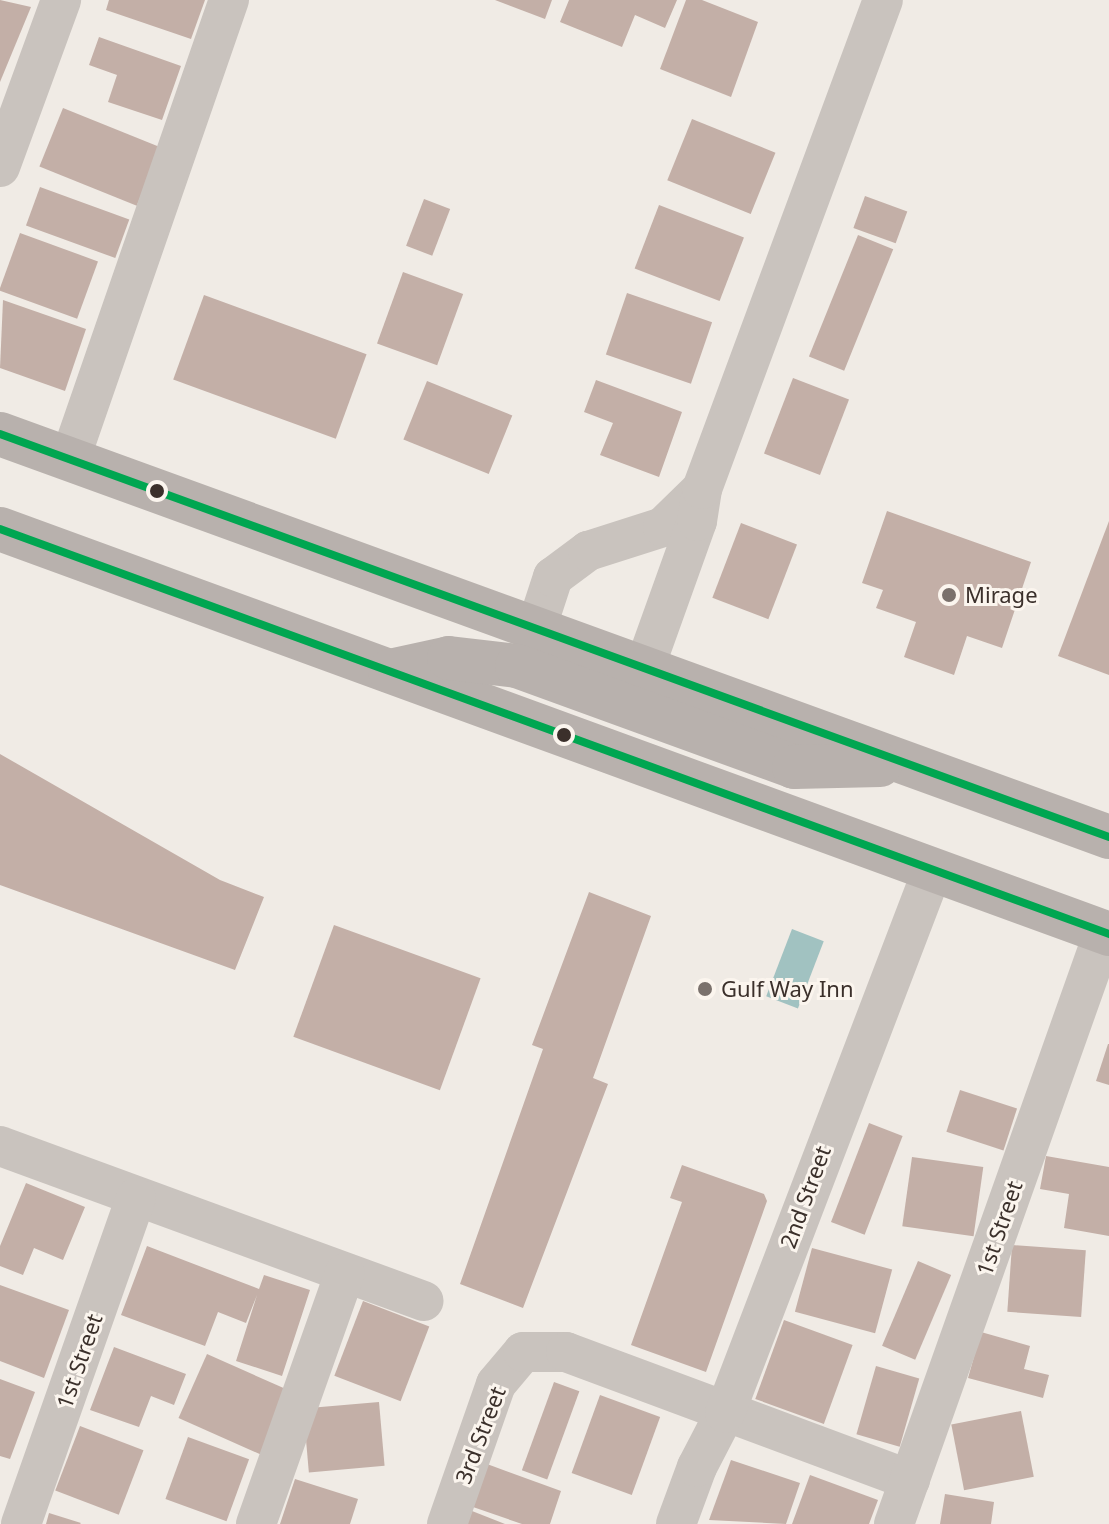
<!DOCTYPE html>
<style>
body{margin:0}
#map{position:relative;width:1109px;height:1524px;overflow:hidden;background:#f0ebe5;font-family:"Noto Sans",sans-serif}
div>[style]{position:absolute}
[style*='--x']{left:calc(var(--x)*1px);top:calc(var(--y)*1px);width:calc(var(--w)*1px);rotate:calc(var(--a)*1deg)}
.water>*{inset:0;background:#a1c2c1;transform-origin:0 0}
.building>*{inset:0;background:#c3afa7;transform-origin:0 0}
.minor>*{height:40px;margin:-20px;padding:0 20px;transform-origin:20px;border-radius:20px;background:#c9c3be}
.primary>*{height:44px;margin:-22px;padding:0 22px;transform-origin:22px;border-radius:22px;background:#b8b1ad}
.bus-1>*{height:8px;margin:-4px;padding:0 4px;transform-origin:4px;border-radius:4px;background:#00a651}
.dots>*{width:22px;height:22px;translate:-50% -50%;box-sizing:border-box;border:4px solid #fbf5ee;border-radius:50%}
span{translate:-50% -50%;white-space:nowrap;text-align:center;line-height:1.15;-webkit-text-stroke:6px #fbf5ee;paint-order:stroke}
.poi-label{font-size:22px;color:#3b302b}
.left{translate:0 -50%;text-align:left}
.street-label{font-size:22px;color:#3b302b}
</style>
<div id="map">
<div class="water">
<div style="left:792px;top:929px;width:34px;height:72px;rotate:21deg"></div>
</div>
<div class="building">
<div style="clip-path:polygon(0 0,31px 7px,0 82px)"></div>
<div style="clip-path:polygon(109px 0,205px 0,191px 39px,106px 10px)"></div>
<div style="clip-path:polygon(495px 0,552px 0,545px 19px)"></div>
<div style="clip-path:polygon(569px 0,677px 0,665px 28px,635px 15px,622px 47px,560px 22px)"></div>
<div style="clip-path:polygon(686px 0,702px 0,758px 22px,731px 97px,660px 69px)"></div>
<div style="clip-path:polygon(99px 37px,181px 66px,162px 120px,108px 102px,117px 75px,89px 65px)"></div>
<div style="left:63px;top:108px;width:105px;height:63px;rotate:22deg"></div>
<div style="left:692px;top:119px;width:90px;height:66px;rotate:22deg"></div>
<div style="left:40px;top:187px;width:95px;height:41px;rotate:20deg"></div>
<div style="left:865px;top:196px;width:45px;height:34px;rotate:20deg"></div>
<div style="left:424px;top:199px;width:28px;height:50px;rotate:21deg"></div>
<div style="left:659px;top:205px;width:91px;height:68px;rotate:21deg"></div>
<div style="left:20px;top:233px;width:83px;height:61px;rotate:20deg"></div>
<div style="left:858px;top:235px;width:38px;height:131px;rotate:22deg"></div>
<div style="left:403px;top:272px;width:64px;height:76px;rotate:20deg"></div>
<div style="left:627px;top:293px;width:90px;height:65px;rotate:19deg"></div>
<div style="left:204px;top:295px;width:173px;height:90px;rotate:20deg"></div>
<div style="clip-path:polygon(3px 300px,86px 329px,65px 391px,0 368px)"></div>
<div style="left:793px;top:378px;width:60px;height:81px;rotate:21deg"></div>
<div style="clip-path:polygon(596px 380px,682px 412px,659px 477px,600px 455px,613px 423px,584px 412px)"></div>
<div style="left:427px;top:381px;width:92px;height:63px;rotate:22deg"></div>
<div style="clip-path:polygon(887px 511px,1031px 562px,1002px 648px,967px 636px,954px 675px,904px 657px,916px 622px,876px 608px,883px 590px,862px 583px)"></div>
<div style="clip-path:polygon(1109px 521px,1109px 675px,1058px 656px)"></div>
<div style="left:741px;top:523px;width:60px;height:80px;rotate:21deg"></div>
<div style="clip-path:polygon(0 754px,220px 880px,264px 897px,235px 970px,0 885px)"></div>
<div style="clip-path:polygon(589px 892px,651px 916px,593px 1078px,608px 1084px,523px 1308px,460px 1284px,543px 1049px,532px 1045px)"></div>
<div style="left:334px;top:925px;width:156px;height:119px;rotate:20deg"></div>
<div style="clip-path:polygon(1108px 1044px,1109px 1044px,1109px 1085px,1096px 1081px)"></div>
<div style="left:960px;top:1090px;width:60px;height:44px;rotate:18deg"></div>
<div style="left:869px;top:1123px;width:36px;height:106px;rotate:21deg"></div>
<div style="clip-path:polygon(1046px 1156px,1109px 1167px,1109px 1236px,1064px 1228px,1069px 1194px,1040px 1189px)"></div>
<div style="left:912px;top:1157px;width:72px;height:70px;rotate:8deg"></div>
<div style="clip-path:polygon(682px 1165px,764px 1194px,767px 1201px,706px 1372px,631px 1345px,682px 1202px,670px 1198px)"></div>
<div style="clip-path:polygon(26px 1183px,85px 1207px,63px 1260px,34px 1248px,23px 1275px,0 1266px,0 1246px)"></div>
<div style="left:1012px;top:1245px;width:74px;height:67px;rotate:4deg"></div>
<div style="clip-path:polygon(147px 1246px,259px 1289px,264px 1275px,310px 1290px,282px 1376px,236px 1361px,257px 1295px,246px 1323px,218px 1312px,205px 1346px,121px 1315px)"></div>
<div style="left:812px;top:1248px;width:83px;height:66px;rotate:15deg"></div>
<div style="left:918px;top:1261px;width:36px;height:92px;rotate:23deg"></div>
<div style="clip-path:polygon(0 1285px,69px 1310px,44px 1378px,0 1361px)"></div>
<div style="left:363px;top:1301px;width:71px;height:80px;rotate:21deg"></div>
<div style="left:784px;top:1320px;width:73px;height:84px;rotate:20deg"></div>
<div style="clip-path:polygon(981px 1332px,1030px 1346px,1024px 1369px,1049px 1375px,1043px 1398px,968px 1378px)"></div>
<div style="clip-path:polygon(114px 1347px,186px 1374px,174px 1405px,151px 1396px,139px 1427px,90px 1410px)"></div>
<div style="left:207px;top:1354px;width:90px;height:70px;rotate:24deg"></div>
<div style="left:876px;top:1366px;width:45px;height:71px;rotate:16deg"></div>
<div style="clip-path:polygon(0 1379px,35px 1392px,10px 1459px,0 1456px)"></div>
<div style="left:554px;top:1382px;width:27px;height:94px;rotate:20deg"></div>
<div style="left:600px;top:1395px;width:64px;height:83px;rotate:20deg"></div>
<div style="left:379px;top:1402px;width:64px;height:76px;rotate:85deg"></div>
<div style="left:1021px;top:1411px;width:67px;height:71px;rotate:79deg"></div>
<div style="left:80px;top:1426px;width:68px;height:69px;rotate:21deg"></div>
<div style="left:188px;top:1437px;width:65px;height:66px;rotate:20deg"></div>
<div style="clip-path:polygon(731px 1460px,800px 1483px,786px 1524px,709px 1520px)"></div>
<div style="clip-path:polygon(487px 1464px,561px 1491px,550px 1524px,522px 1524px,473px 1507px)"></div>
<div style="clip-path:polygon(810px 1475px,878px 1500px,869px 1524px,792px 1524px)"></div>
<div style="clip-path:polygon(295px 1479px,358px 1499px,350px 1524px,280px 1524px)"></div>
<div style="clip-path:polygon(945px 1494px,994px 1502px,991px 1524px,940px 1524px)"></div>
<div style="clip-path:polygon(472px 1511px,505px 1524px,467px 1524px)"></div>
<div style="clip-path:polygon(49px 1513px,81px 1523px,80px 1524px,46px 1524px)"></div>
</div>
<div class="minor">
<div style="--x:0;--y:167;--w:178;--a:-69.9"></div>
<div style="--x:70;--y:459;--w:486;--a:-70.9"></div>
<div style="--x:536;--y:629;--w:55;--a:-71.9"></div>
<div style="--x:553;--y:577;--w:44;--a:-36.6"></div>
<div style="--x:588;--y:551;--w:79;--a:-17.7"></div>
<div style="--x:663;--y:527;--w:54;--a:-44.3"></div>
<div style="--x:644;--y:669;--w:157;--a:-70.3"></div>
<div style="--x:697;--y:521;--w:32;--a:-81"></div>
<div style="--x:702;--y:489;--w:521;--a:-69.69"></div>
<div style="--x:0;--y:1146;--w:451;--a:20.1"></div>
<div style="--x:21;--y:1524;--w:346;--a:-70.6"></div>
<div style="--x:256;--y:1524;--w:266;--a:-70.5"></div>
<div style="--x:447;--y:1524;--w:148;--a:-70.7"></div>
<div style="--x:496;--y:1384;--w:42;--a:-49.8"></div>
<div style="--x:523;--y:1352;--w:43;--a:0"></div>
<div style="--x:566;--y:1352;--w:367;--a:20.4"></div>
<div style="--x:676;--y:1524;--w:61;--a:-69.8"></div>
<div style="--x:697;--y:1467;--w:61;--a:-62.6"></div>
<div style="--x:725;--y:1413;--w:582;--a:-69.08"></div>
<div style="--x:894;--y:1524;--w:628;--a:-70.47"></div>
</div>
<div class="primary">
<div style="--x:0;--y:434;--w:1180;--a:19.97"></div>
<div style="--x:0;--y:529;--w:1181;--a:20.06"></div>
<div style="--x:390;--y:671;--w:60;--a:-12.4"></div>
<div style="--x:449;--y:658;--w:68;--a:6.7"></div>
<div style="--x:517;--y:666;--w:295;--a:20"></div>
<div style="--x:794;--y:767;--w:86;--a:-1.3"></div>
</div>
<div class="bus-1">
<div style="--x:0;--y:434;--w:1180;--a:19.97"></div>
<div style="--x:0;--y:529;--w:1181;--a:20.06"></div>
</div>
<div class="dots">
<div style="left:157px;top:491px;background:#3b302b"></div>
<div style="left:949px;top:595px;background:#7a716c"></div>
<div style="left:564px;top:735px;background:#3b302b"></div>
<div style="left:705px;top:989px;background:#7a716c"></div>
</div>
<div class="poi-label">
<span class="left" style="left:965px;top:595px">Mirage</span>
<span class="left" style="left:721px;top:989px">Gulf Way Inn</span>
</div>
<div class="street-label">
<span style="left:805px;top:1197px;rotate:-70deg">2nd Street</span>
<span style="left:999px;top:1228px;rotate:-71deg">1st Street</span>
<span style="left:79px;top:1361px;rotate:-71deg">1st Street</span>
<span style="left:480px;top:1435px;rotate:-69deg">3rd Street</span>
</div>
</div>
